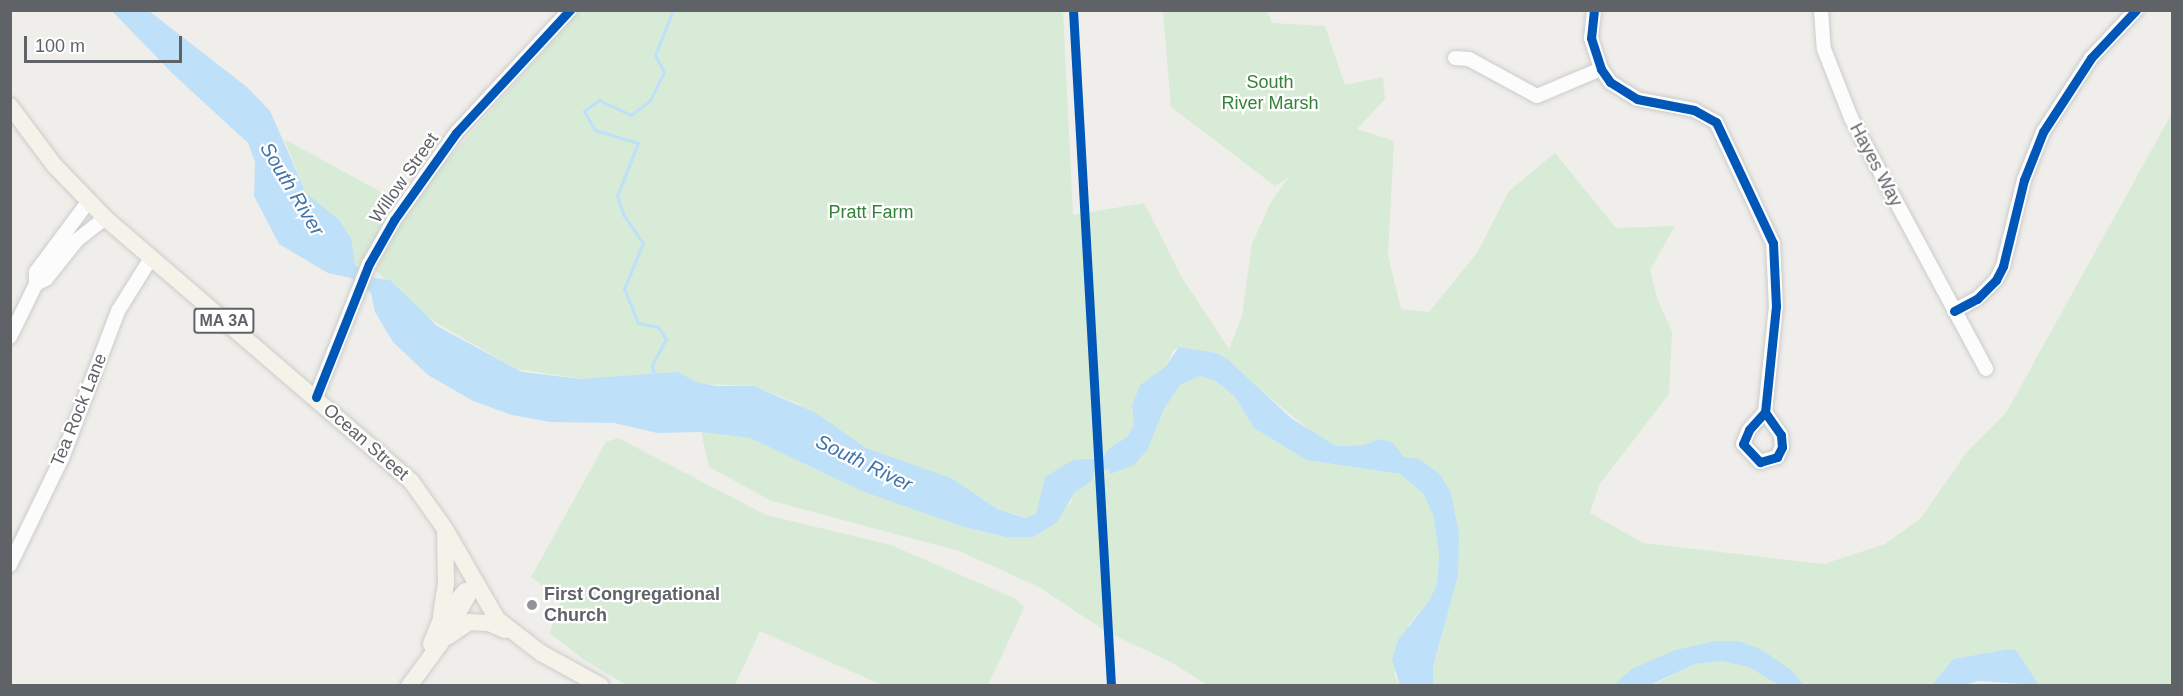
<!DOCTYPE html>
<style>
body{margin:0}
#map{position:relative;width:2183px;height:696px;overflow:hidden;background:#efeeea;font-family:Helvetica,sans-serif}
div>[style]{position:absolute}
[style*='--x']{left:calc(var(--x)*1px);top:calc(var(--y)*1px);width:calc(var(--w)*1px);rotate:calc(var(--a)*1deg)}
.green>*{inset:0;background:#d8ebd6}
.water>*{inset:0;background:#bfe0f9}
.stream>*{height:3px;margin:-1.5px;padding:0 1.5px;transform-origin:1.5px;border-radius:1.5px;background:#bfe0f9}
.roads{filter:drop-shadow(0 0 2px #cbcccc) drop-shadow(0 0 2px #cbcccc)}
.minor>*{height:14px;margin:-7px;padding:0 7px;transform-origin:7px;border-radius:7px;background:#fdfcfc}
.major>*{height:16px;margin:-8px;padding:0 8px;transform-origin:8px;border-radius:8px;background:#f4f2e9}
.cycleway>*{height:9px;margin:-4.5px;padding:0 4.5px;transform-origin:4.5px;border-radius:4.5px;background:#0057b8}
.dots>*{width:16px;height:16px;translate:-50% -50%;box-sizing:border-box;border:3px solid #fff;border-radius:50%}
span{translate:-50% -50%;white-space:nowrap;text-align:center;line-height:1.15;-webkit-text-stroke:4.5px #fff;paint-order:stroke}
.shield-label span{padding:2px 4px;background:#fff;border:2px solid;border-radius:4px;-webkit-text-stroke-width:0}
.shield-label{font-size:16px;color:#5f6368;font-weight:700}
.park-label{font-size:18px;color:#348238}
.street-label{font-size:18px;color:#5f6368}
.poi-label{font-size:18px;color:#5f6368;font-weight:700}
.left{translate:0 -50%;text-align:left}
.water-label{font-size:20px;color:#4174aa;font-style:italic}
.frame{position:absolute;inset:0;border:12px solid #5f6368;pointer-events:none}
.scale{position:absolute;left:24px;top:36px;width:158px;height:27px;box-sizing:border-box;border:3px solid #5f6368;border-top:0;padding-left:8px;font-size:18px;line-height:21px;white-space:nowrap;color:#5f6368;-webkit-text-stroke:4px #fff;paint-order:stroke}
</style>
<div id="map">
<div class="green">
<div style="clip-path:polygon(579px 11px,1063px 11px,1073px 215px,1144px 203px,1181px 276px,1229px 349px,1242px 316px,1252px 244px,1271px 202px,1289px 177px,1275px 186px,1171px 107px,1163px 11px,1267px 11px,1272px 23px,1325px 26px,1345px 85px,1383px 77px,1385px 99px,1357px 129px,1394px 141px,1388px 255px,1401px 309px,1429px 312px,1477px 253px,1509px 191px,1555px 153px,1616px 228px,1675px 226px,1650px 270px,1657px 298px,1672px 332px,1669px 394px,1599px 485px,1590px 513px,1643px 543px,1824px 564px,1885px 544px,1921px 518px,1966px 453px,2006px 413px,2172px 113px,2172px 685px,2039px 685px,2016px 650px,2009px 649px,1953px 659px,1932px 685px,1804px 685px,1791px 670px,1739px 641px,1715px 641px,1675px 650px,1613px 685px,1433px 685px,1433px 667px,1444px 628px,1453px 511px,1451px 493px,1440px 474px,1419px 459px,1404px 457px,1392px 442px,1379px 439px,1364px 445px,1336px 446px,1319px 438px,1216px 353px,1174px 349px,1166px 366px,1140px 385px,1132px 405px,1134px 425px,1127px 437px,1108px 449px,1103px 458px,1086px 459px,1034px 520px,997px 509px,953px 479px,866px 454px,797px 403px,754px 386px,583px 379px,516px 369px,420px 313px,369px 264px,355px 265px,345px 229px,306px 193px,284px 139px,412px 209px,435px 174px)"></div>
<div style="clip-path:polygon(1200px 376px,1216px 381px,1235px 397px,1254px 428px,1306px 460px,1400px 474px,1423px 493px,1433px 514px,1439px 554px,1437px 584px,1429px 601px,1409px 624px,1394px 675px,1400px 685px,1207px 685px,1173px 663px,1107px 632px,1039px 587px,959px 551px,772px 501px,709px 467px,701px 432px,750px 438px,864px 492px,961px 526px,1006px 537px,1070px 504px,1075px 492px,1094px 472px,1110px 469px,1110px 473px,1148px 449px,1164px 409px,1180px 385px)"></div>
<div style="clip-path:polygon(618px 438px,766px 515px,891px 545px,1016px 599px,1024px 608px,988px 685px,882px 685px,760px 631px,735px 685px,626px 685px,583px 659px,550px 633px,561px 599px,531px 577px,606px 442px)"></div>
<div style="clip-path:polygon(1721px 661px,1749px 667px,1778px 685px,1650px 686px,1695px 664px)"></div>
</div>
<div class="water">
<div style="clip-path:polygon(112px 11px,149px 11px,247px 87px,270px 111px,306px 193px,339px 220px,351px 238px,355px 265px,375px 278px,390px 280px,437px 326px,522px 372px,581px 379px,678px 372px,696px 382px,716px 386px,754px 386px,816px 413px,866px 448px,953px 479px,997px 509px,1025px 518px,1036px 514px,1045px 477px,1073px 460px,1103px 458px,1108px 449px,1127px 437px,1134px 425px,1132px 405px,1140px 385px,1166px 366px,1179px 347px,1216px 353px,1227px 359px,1292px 419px,1336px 446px,1364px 445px,1379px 439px,1392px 442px,1404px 457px,1419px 459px,1440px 474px,1451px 493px,1459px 534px,1458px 575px,1433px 667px,1433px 685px,1400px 685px,1392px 660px,1398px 640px,1429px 601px,1437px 584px,1439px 554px,1433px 514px,1423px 493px,1400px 474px,1306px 460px,1254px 428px,1235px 397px,1216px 381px,1200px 376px,1180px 385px,1164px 409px,1148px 449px,1134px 465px,1110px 474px,1109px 469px,1094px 472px,1092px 481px,1075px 492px,1057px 522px,1033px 537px,1006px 537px,961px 526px,864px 492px,750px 438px,701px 432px,657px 433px,614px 423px,550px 422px,512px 415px,473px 401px,428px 375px,393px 342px,375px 312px,371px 293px,351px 278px,328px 273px,279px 244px,254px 196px,255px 162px,248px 143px,173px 74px)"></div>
<div style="clip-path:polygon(1715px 641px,1739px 641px,1762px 650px,1791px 670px,1804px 685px,1778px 685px,1749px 667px,1721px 661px,1695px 664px,1650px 685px,1613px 685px,1632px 669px,1675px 650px)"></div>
<div style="clip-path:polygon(2009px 649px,2016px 650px,2039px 685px,1979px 681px,1964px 685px,1932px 685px,1953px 659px)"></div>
</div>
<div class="stream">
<div style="--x:654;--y:375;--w:10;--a:-101"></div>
<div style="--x:652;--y:365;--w:30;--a:-62"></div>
<div style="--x:666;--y:339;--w:14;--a:-124"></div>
<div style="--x:658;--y:327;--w:20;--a:-169"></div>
<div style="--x:638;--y:323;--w:37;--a:-112"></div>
<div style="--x:624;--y:289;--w:50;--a:-67.6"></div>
<div style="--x:643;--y:243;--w:33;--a:-125"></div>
<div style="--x:624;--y:216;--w:21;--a:-109"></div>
<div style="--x:617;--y:196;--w:57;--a:-68.4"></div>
<div style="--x:638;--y:143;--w:45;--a:-163.2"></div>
<div style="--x:595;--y:130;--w:22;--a:-120"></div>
<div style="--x:584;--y:111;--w:19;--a:-36"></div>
<div style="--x:599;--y:100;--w:35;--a:25"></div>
<div style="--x:631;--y:115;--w:24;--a:-38"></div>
<div style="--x:650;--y:100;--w:31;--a:-63"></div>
<div style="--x:664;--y:72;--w:19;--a:-118"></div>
<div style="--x:655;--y:55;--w:48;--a:-68.2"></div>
</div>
<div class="roads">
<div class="minor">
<div style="--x:1594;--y:10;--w:28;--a:96"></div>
<div style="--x:1591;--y:38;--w:33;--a:72"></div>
<div style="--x:1601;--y:69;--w:16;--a:55"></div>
<div style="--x:1610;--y:82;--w:32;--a:32"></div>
<div style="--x:1637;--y:99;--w:58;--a:10.9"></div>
<div style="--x:1694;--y:110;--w:25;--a:29"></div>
<div style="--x:1716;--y:122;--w:134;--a:64.8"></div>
<div style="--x:1773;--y:243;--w:63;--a:87.3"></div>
<div style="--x:1776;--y:306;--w:107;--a:95.9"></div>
<div style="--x:1765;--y:412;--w:24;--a:132"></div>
<div style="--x:1749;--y:430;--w:15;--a:113"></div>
<div style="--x:1743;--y:444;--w:25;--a:47"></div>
<div style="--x:1760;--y:462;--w:18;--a:-16"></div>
<div style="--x:1777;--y:457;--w:11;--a:-63"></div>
<div style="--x:1782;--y:447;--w:12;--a:-95"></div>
<div style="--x:1781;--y:435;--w:28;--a:-125"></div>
<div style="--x:1821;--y:10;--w:39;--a:86"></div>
<div style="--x:1824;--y:49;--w:74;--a:68.6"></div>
<div style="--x:1851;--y:118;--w:285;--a:61.7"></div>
<div style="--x:1455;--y:58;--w:14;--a:4"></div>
<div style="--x:1469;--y:59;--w:77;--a:28.6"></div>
<div style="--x:1537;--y:96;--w:69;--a:-22.9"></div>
<div style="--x:36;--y:284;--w:11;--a:-27"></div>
<div style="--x:46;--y:279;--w:50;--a:-51.5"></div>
<div style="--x:77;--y:240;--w:36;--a:-38"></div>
<div style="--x:1954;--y:311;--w:26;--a:-28"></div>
<div style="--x:1977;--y:299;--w:27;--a:-45"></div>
<div style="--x:1996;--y:280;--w:16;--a:-63"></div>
<div style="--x:2003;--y:266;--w:89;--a:-76.3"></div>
<div style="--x:2024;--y:180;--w:52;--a:-68.4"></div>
<div style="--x:2043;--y:132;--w:88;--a:-57"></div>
<div style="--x:2091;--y:58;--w:66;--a:-46.8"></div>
<div style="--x:10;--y:337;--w:59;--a:-63.9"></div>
<div style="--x:36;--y:284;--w:12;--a:-90"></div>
<div style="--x:36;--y:272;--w:87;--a:-53.4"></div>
<div style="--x:316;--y:397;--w:143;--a:-68.3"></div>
<div style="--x:369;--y:264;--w:51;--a:-60.4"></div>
<div style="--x:394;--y:220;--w:107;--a:-54.5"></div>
<div style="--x:456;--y:133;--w:168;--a:-47.2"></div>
<div style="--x:10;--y:565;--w:119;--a:-64.1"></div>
<div style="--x:62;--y:458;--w:157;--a:-69.1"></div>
<div style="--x:118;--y:311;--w:62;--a:-58.1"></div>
</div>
<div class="major">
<div style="--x:10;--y:106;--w:74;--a:53.3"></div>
<div style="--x:54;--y:165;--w:74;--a:46.1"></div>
<div style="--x:105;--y:218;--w:403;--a:40.7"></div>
<div style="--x:411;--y:481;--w:59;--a:54.7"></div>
<div style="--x:445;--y:529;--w:104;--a:60"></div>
<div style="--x:497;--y:619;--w:56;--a:37.7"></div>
<div style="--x:541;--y:653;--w:68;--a:28.8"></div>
<div style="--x:441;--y:615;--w:32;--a:-81"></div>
<div style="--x:446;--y:583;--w:50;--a:-91.1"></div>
<div style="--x:447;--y:637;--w:27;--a:-34"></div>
<div style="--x:469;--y:622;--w:20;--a:3"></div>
<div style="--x:489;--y:623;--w:17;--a:24"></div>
<div style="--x:431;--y:644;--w:27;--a:-68"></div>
<div style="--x:441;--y:619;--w:37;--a:-49"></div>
<div style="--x:409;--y:686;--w:52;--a:-53.6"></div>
<div style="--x:440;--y:644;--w:70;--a:-60.2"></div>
</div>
</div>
<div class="cycleway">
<div style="--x:1073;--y:10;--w:677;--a:86.78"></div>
<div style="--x:1594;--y:10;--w:28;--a:96"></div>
<div style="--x:1591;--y:38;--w:33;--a:72"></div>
<div style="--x:1601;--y:69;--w:16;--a:55"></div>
<div style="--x:1610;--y:82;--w:32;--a:32"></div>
<div style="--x:1637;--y:99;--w:58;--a:10.9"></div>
<div style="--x:1694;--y:110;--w:25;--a:29"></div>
<div style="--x:1716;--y:122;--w:134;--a:64.8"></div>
<div style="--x:1773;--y:243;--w:63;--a:87.3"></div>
<div style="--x:1776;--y:306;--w:107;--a:95.9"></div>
<div style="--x:1765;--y:412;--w:24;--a:132"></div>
<div style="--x:1749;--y:430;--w:15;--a:113"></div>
<div style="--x:1743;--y:444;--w:25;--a:47"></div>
<div style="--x:1760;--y:462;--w:18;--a:-16"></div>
<div style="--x:1777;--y:457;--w:11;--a:-63"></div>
<div style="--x:1782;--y:447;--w:12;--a:-95"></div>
<div style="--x:1781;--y:435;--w:28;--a:-125"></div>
<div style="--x:1954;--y:311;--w:26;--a:-28"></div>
<div style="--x:1977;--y:299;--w:27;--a:-45"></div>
<div style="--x:1996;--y:280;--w:16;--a:-63"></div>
<div style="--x:2003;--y:266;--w:89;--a:-76.3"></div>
<div style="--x:2024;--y:180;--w:52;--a:-68.4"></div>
<div style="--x:2043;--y:132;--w:88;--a:-57"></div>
<div style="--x:2091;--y:58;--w:66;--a:-46.8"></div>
<div style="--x:316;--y:397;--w:143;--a:-68.3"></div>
<div style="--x:369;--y:264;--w:51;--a:-60.4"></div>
<div style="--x:394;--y:220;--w:107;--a:-54.5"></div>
<div style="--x:456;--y:133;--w:168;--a:-47.2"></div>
</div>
<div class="dots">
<div style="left:532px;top:605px;background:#919496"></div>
</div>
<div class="shield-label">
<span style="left:224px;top:321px">MA 3A</span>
</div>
<div class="park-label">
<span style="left:1270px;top:93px">South<br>River Marsh</span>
<span style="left:871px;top:212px">Pratt Farm</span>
</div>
<div class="street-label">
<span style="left:1876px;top:165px;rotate:62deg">Hayes Way</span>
<span style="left:404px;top:178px;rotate:-55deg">Willow Street</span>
<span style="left:79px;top:410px;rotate:-68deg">Tea Rock Lane</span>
<span style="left:366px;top:442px;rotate:41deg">Ocean Street</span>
</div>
<div class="poi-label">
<span class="left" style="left:544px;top:605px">First Congregational<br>Church</span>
</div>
<div class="water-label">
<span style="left:292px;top:189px;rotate:59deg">South River</span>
<span style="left:864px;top:463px;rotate:26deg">South River</span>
</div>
<div class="frame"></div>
<div class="scale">100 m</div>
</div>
